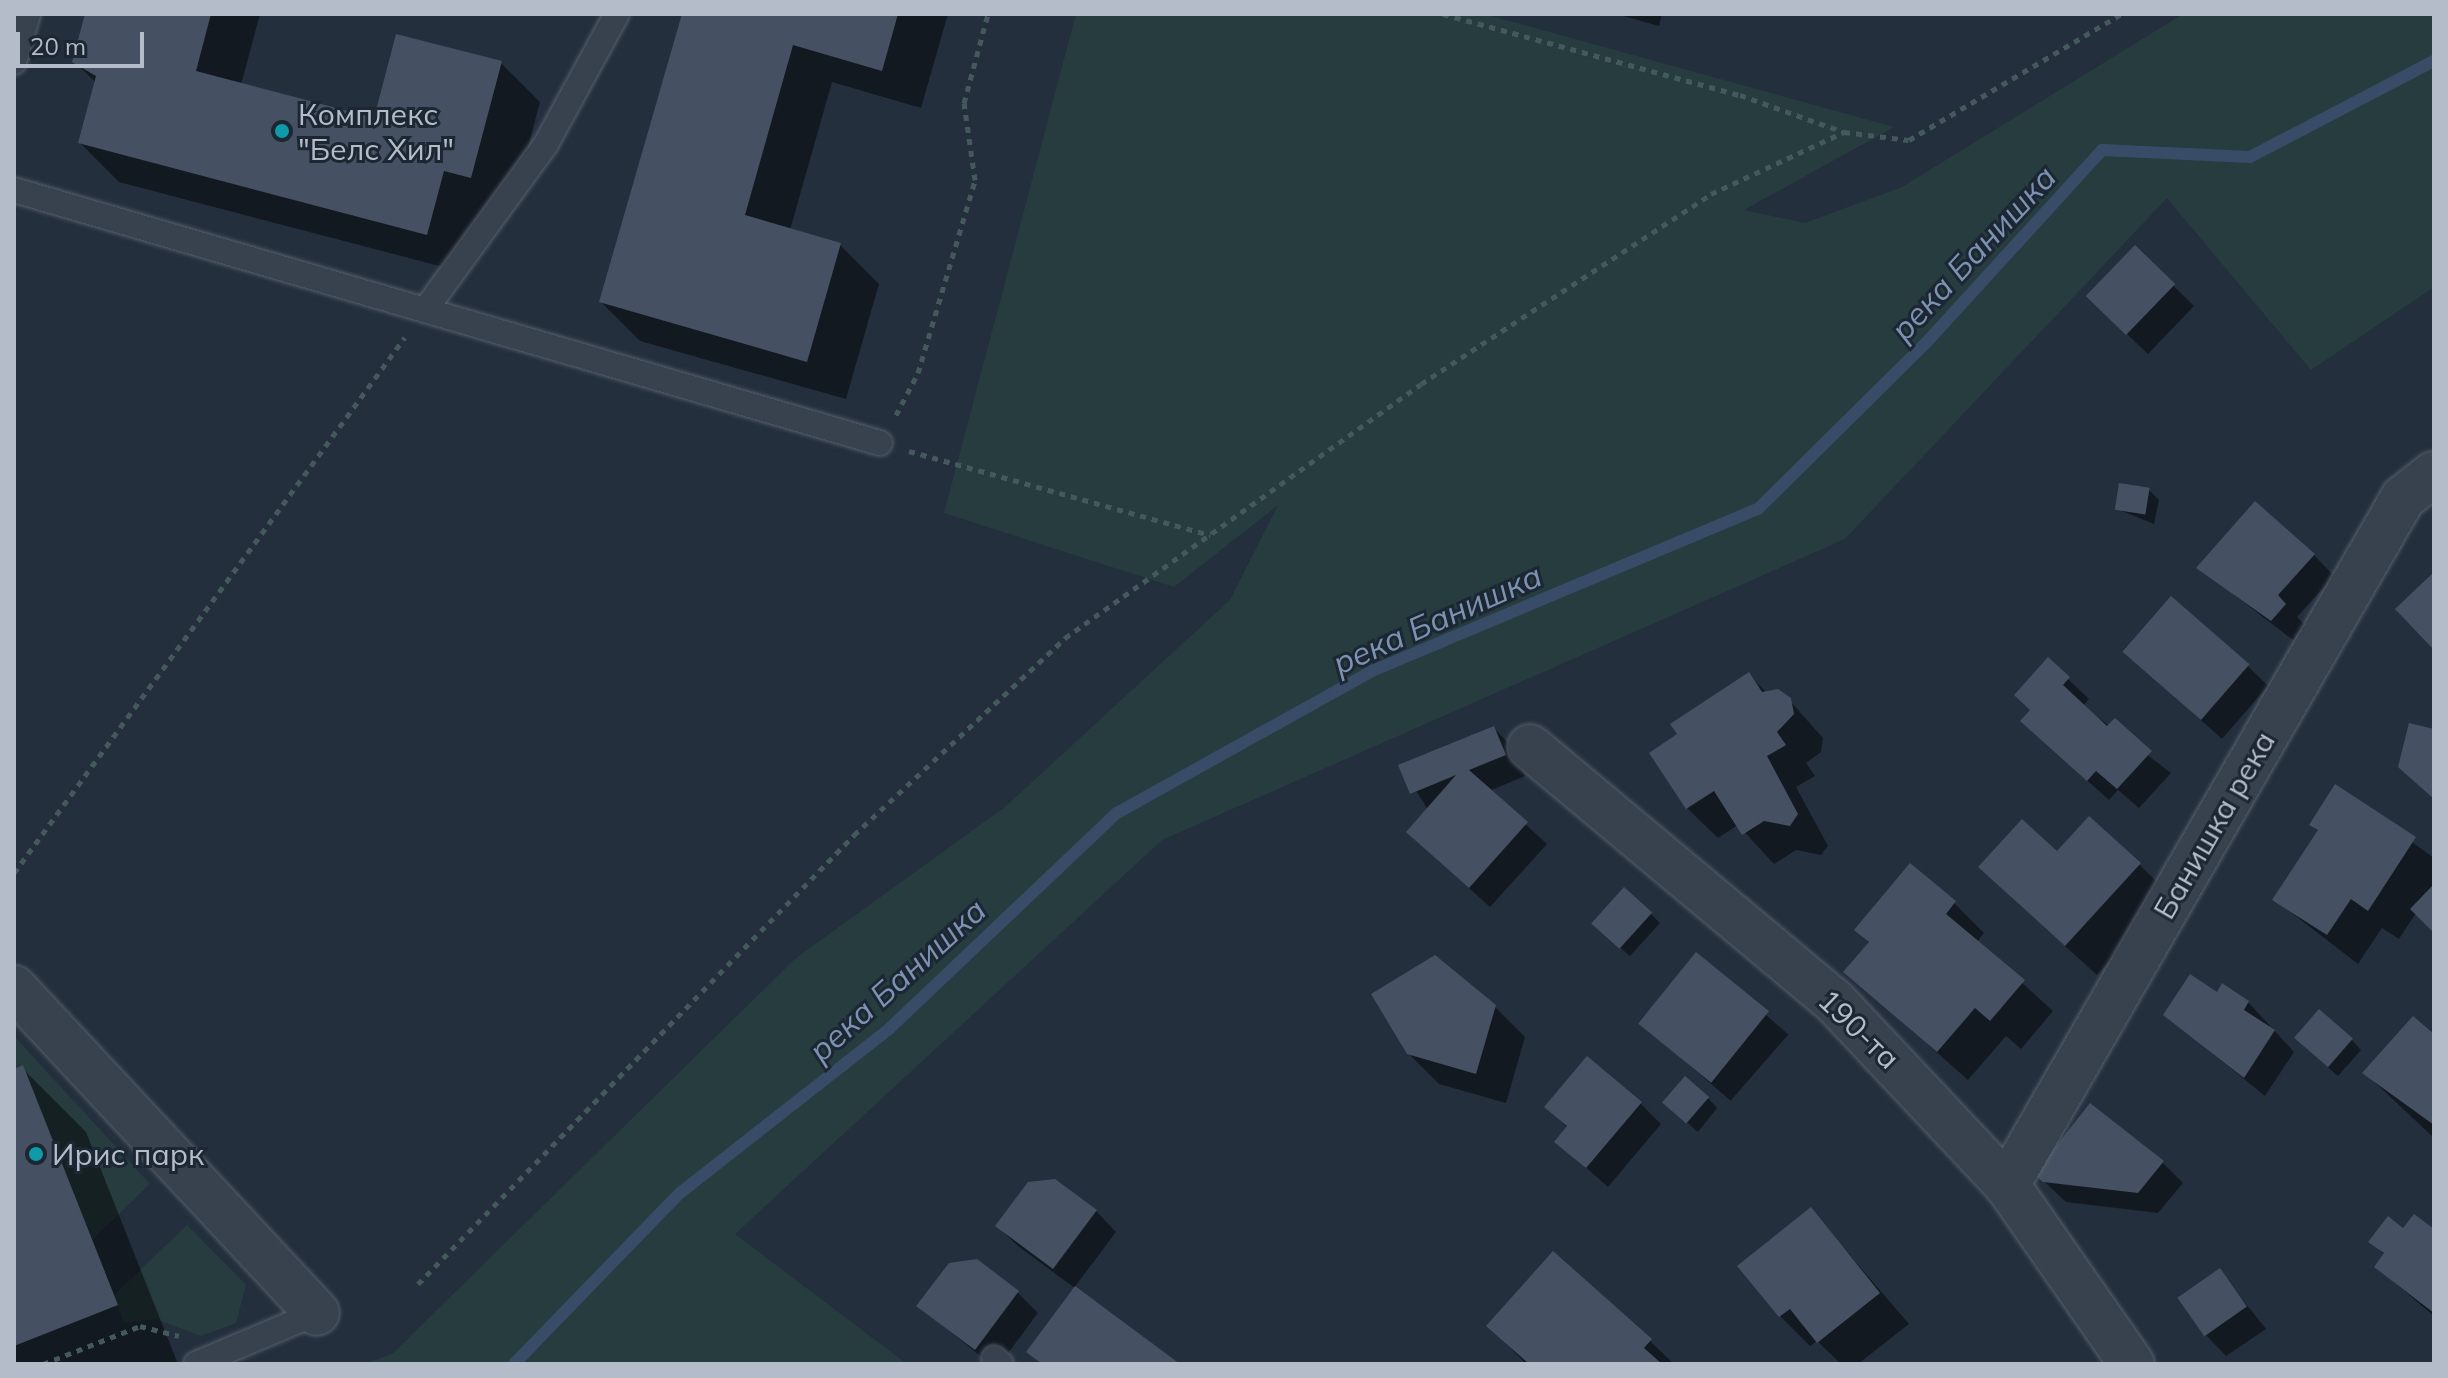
<!DOCTYPE html>
<meta charset="utf-8">
<style>
body{margin:0}
#map{position:relative;width:2448px;height:1378px;overflow:hidden;background:#242f3e;font-family:Mulish,sans-serif}
div>[style]{position:absolute}
[style*='--x']{left:calc(var(--x)*1px);top:calc(var(--y)*1px);width:calc(var(--w)*1px);rotate:calc(var(--a)*1deg)}
.green>*{inset:0;background:#263c3f}
.shadow>*{inset:0;background:#0007;transform-origin:0 0}
.stream>*{height:12px;margin:-6px;padding:0 6px;transform-origin:6px;border-radius:6px;background:#394c67}
.building>*{inset:0;background:#455162;transform-origin:0 0}
.path>*{height:5px;margin-top:-2.5px;transform-origin:0;background:repeating-linear-gradient(90deg,#44595c 0 6px,transparent 0 12px)}
.roads{filter:drop-shadow(0 0 2px #565f6c) drop-shadow(0 0 2px #565f6c)}
.service>*{height:24px;margin:-12px;padding:0 12px;transform-origin:12px;border-radius:12px;background:#38414e}
.minor>*{height:44px;margin:-22px;padding:0 22px;transform-origin:22px;border-radius:22px;background:#38414e}
.dots>*{width:22px;height:22px;translate:-50% -50%;box-sizing:border-box;border:4px solid #1d2633;border-radius:50%}
span{translate:-50% -50%;white-space:nowrap;text-align:center;line-height:1.15;-webkit-text-stroke:6px #1d2633;paint-order:stroke}
.poi-label{font-size:30px;color:#b4bcc9}
.left{translate:0 -50%;text-align:left}
.street-label{font-size:30px;color:#b4bcc9}
.water-label{font-size:32px;color:#7c92b1;font-style:italic}
.frame{position:absolute;inset:0;border:16px solid #b4bcc9;pointer-events:none}
.scale{position:absolute;left:16px;top:32px;width:128px;height:36px;box-sizing:border-box;border:4px solid #b4bcc9;border-top:0;padding-left:10px;font-size:24px;line-height:28px;white-space:nowrap;color:#b4bcc9;-webkit-text-stroke:6px #1d2633;paint-order:stroke}
</style>
<div id="map">
<div class="green">
<div style="clip-path:polygon(1076px 14px,1484px 14px,1894px 127px,1744px 210px,1805px 223px,1902px 187px,2183px 14px,2434px 14px,2434px 287px,2311px 370px,2167px 198px,1845px 539px,1162px 840px,735px 1234px,907px 1364px,364px 1364px,392px 1354px,796px 958px,1005px 807px,1230px 600px,1278px 505px,1174px 587px,944px 513px)"></div>
<div style="clip-path:polygon(14px 1036px,150px 1184px,92px 1240px,22px 1065px,14px 1069px)"></div>
<div style="clip-path:polygon(187px 1225px,246px 1285px,236px 1323px,201px 1336px,156px 1319px,124px 1323px,114px 1295px)"></div>
</div>
<div class="shadow">
<div style="clip-path:polygon(87px 14px,260px 14px,241px 85px,375px 120px,501px 63px,540px 102px,510px 215px,483px 208px,466px 273px,119px 182px,80px 143px,96px 83px,74px 61px)"></div>
<div style="clip-path:polygon(684px 14px,948px 14px,921px 108px,832px 82px,790px 230px,840px 245px,879px 284px,846px 399px,640px 341px,601px 302px)"></div>
<div style="clip-path:polygon(1616px 14px,1662px 14px,1659px 26px)"></div>
<div style="clip-path:polygon(2135px 248px,2194px 306px,2148px 354px,2109px 317px)"></div>
<div style="clip-path:polygon(2149px 490px,2159px 500px,2154px 524px,2117px 509px)"></div>
<div style="clip-path:polygon(2314px 555px,2334px 576px,2297px 617px,2305px 625px,2293px 640px,2199px 568px)"></div>
<div style="clip-path:polygon(2124px 651px,2248px 666px,2268px 686px,2222px 739px)"></div>
<div style="clip-path:polygon(2048px 660px,2089px 699px,2083px 706px,2171px 773px,2139px 808px,2118px 790px,2109px 800px,2043px 741px,2032px 710px)"></div>
<div style="clip-path:polygon(1749px 675px,1768px 694px,1784px 694px,1823px 738px,1821px 752px,1806px 763px,1815px 776px,1796px 787px,1828px 846px,1821px 855px,1796px 850px,1774px 864px,1738px 825px,1718px 838px,1687px 808px,1680px 735px)"></div>
<div style="clip-path:polygon(1494px 728px,1514px 749px,1525px 776px,1489px 791px,1547px 844px,1490px 907px,1429px 852px,1428px 810px,1401px 766px)"></div>
<div style="clip-path:polygon(2336px 787px,2434px 858px,2434px 931px,2416px 913px,2399px 939px,2382px 928px,2358px 964px,2275px 900px,2319px 832px,2312px 824px)"></div>
<div style="clip-path:polygon(2057px 854px,2140px 865px,2170px 895px,2097px 975px,2011px 897px)"></div>
<div style="clip-path:polygon(1954px 903px,1984px 933px,1977px 942px,2053px 1011px,2021px 1049px,2006px 1036px,1968px 1080px,1846px 972px,1870px 944px,1857px 930px)"></div>
<div style="clip-path:polygon(1650px 913px,1660px 923px,1630px 956px,1604px 934px)"></div>
<div style="left:1697px;top:955px;width:121px;height:88px;rotate:41deg"></div>
<div style="clip-path:polygon(2217px 995px,2248px 1002px,2294px 1052px,2265px 1096px,2165px 1015px)"></div>
<div style="clip-path:polygon(1494px 1006px,1525px 1037px,1506px 1103px,1439px 1084px,1408px 1053px)"></div>
<div style="clip-path:polygon(2434px 1037px,2434px 1136px,2433px 1137px,2365px 1073px)"></div>
<div style="clip-path:polygon(2352px 1040px,2361px 1050px,2338px 1076px,2306px 1048px)"></div>
<div style="clip-path:polygon(22px 1068px,86px 1132px,178px 1364px,14px 1364px,14px 1071px)"></div>
<div style="clip-path:polygon(1708px 1098px,1717px 1108px,1698px 1132px,1675px 1112px)"></div>
<div style="clip-path:polygon(1640px 1103px,1661px 1124px,1608px 1187px,1557px 1142px,1568px 1128px,1547px 1107px)"></div>
<div style="clip-path:polygon(2162px 1162px,2183px 1183px,2158px 1213px,2066px 1202px,2036px 1174px)"></div>
<div style="clip-path:polygon(1811px 1210px,1909px 1324px,1858px 1364px,1841px 1364px,1817px 1341px,1810px 1346px,1780px 1316px)"></div>
<div style="clip-path:polygon(1096px 1211px,1116px 1232px,1074px 1288px,1176px 1364px,1041px 1364px,1029px 1352px,1076px 1289px,1018px 1246px,997px 1226px)"></div>
<div style="clip-path:polygon(2404px 1231px,2434px 1232px,2434px 1316px,2376px 1267px,2385px 1255px,2371px 1242px)"></div>
<div style="clip-path:polygon(2220px 1271px,2266px 1329px,2226px 1356px,2206px 1335px)"></div>
<div style="clip-path:polygon(1017px 1292px,1038px 1313px,1000px 1364px,990px 1364px,919px 1306px)"></div>
<div style="clip-path:polygon(1489px 1326px,1650px 1341px,1674px 1364px,1526px 1364px)"></div>
</div>
<div class="stream">
<div style="--x:514;--y:1364;--w:238;--a:-45.9"></div>
<div style="--x:680;--y:1193;--w:266;--a:-38.1"></div>
<div style="--x:889;--y:1029;--w:314;--a:-43.5"></div>
<div style="--x:1117;--y:813;--w:292;--a:-29.1"></div>
<div style="--x:1372;--y:671;--w:419;--a:-22.8"></div>
<div style="--x:1758;--y:509;--w:235;--a:-44.7"></div>
<div style="--x:1925;--y:344;--w:263;--a:-47.6"></div>
<div style="--x:2102;--y:150;--w:148;--a:2.7"></div>
<div style="--x:2250;--y:157;--w:208;--a:-27.6"></div>
</div>
<div class="building">
<div style="clip-path:polygon(85px 14px,211px 14px,196px 71px,374px 118px,396px 34px,502px 61px,471px 178px,444px 171px,427px 235px,78px 143px,96px 76px,72px 62px)"></div>
<div style="clip-path:polygon(682px 14px,898px 14px,882px 71px,793px 45px,745px 215px,841px 243px,807px 362px,599px 302px)"></div>
<div style="left:2135px;top:245px;width:56px;height:71px;rotate:44deg"></div>
<div style="left:2119px;top:483px;width:31px;height:27px;rotate:9deg"></div>
<div style="clip-path:polygon(2255px 501px,2315px 554px,2278px 595px,2286px 604px,2271px 621px,2196px 568px)"></div>
<div style="clip-path:polygon(2434px 572px,2434px 650px,2395px 609px)"></div>
<div style="left:2171px;top:596px;width:104px;height:74px;rotate:41deg"></div>
<div style="clip-path:polygon(2048px 657px,2070px 677px,2063px 685px,2107px 726px,2115px 718px,2152px 751px,2117px 789px,2096px 771px,2087px 781px,2020px 721px,2030px 710px,2014px 695px)"></div>
<div style="clip-path:polygon(1749px 672px,1762px 692px,1778px 689px,1791px 698px,1794px 714px,1777px 732px,1786px 745px,1767px 756px,1798px 814px,1790px 826px,1764px 821px,1742px 835px,1714px 791px,1686px 809px,1649px 753px,1677px 734px,1670px 724px)"></div>
<div style="clip-path:polygon(2409px 723px,2434px 729px,2434px 799px,2398px 767px)"></div>
<div style="clip-path:polygon(1494px 726px,1506px 755px,1469px 770px,1528px 822px,1469px 888px,1406px 832px,1456px 775px,1410px 794px,1398px 765px)"></div>
<div style="clip-path:polygon(2335px 784px,2416px 837px,2368px 911px,2351px 899px,2327px 935px,2272px 900px,2318px 830px,2309px 825px)"></div>
<div style="clip-path:polygon(2089px 816px,2141px 863px,2065px 946px,1978px 867px,2022px 819px,2057px 851px)"></div>
<div style="clip-path:polygon(1910px 863px,1956px 901px,1946px 914px,2025px 980px,1990px 1021px,1975px 1008px,1937px 1052px,1843px 972px,1869px 942px,1854px 930px)"></div>
<div style="clip-path:polygon(2434px 884px,2434px 933px,2410px 909px)"></div>
<div style="left:1624px;top:887px;width:38px;height:49px;rotate:42deg"></div>
<div style="left:1696px;top:952px;width:94px;height:92px;rotate:39deg"></div>
<div style="clip-path:polygon(1435px 955px,1496px 1005px,1476px 1074px,1407px 1054px,1371px 994px)"></div>
<div style="clip-path:polygon(2190px 974px,2217px 992px,2222px 983px,2249px 1001px,2244px 1010px,2275px 1030px,2244px 1078px,2163px 1015px)"></div>
<div style="left:2319px;top:1009px;width:45px;height:38px;rotate:41deg"></div>
<div style="clip-path:polygon(2413px 1016px,2434px 1034px,2434px 1125px,2362px 1073px)"></div>
<div style="clip-path:polygon(1587px 1056px,1642px 1102px,1586px 1168px,1554px 1142px,1567px 1126px,1544px 1107px)"></div>
<div style="clip-path:polygon(23px 1065px,118px 1305px,14px 1346px,14px 1069px)"></div>
<div style="left:1685px;top:1076px;width:32px;height:35px;rotate:41deg"></div>
<div style="clip-path:polygon(2090px 1103px,2164px 1161px,2138px 1193px,2043px 1182px,2034px 1174px)"></div>
<div style="clip-path:polygon(1055px 1179px,1097px 1210px,1053px 1269px,995px 1226px,1028px 1182px)"></div>
<div style="clip-path:polygon(1811px 1207px,1880px 1293px,1817px 1343px,1790px 1309px,1779px 1317px,1737px 1266px)"></div>
<div style="clip-path:polygon(2414px 1214px,2434px 1229px,2434px 1313px,2374px 1267px,2384px 1253px,2368px 1242px,2388px 1216px,2403px 1228px)"></div>
<div style="clip-path:polygon(1553px 1251px,1652px 1339px,1644px 1348px,1662px 1364px,1529px 1364px,1486px 1326px)"></div>
<div style="clip-path:polygon(977px 1259px,1019px 1291px,975px 1350px,916px 1306px,949px 1263px)"></div>
<div style="left:2220px;top:1268px;width:47px;height:52px;rotate:55deg"></div>
<div style="clip-path:polygon(1075px 1286px,1180px 1364px,1042px 1364px,1026px 1352px)"></div>
</div>
<div class="path">
<div style="--x:1443;--y:14;--w:308;--a:15.3"></div>
<div style="--x:1740;--y:95;--w:110;--a:19.6"></div>
<div style="--x:1844;--y:132;--w:65;--a:7"></div>
<div style="--x:1909;--y:140;--w:247;--a:-30.7"></div>
<div style="--x:896;--y:415;--w:47;--a:-62.4"></div>
<div style="--x:918;--y:373;--w:201;--a:-73.5"></div>
<div style="--x:975;--y:180;--w:78;--a:-98.1"></div>
<div style="--x:964;--y:103;--w:92;--a:-74.9"></div>
<div style="--x:909;--y:451;--w:313;--a:15.6"></div>
<div style="--x:14;--y:873;--w:663;--a:-53.89"></div>
<div style="--x:418;--y:1284;--w:626;--a:-45.84"></div>
<div style="--x:854;--y:835;--w:289;--a:-43"></div>
<div style="--x:1065;--y:638;--w:437;--a:-35.5"></div>
<div style="--x:1421;--y:384;--w:347;--a:-33.2"></div>
<div style="--x:1711;--y:194;--w:147;--a:-25"></div>
<div style="--x:43;--y:1364;--w:104;--a:-21.4"></div>
<div style="--x:140;--y:1326;--w:40;--a:14.4"></div>
</div>
<div class="roads">
<div class="service">
<div style="--x:14;--y:62;--w:50;--a:-73.7"></div>
<div style="--x:14;--y:190;--w:902;--a:16.29"></div>
<div style="--x:425;--y:310;--w:205;--a:-53.9"></div>
<div style="--x:546;--y:144;--w:148;--a:-61.4"></div>
<div style="--x:994;--y:1358;--w:9;--a:41"></div>
<div style="--x:196;--y:1364;--w:131;--a:-22.9"></div>
</div>
<div class="minor">
<div style="--x:1530;--y:747;--w:398;--a:39.9"></div>
<div style="--x:1835;--y:1002;--w:251;--a:46.8"></div>
<div style="--x:2007;--y:1185;--w:218;--a:55.1"></div>
<div style="--x:14;--y:988;--w:444;--a:47"></div>
<div style="--x:2007;--y:1185;--w:793;--a:-60.04"></div>
<div style="--x:2403;--y:498;--w:39;--a:-38"></div>
</div>
</div>
<div class="dots">
<div style="left:282px;top:131px;background:#0f9aa8"></div>
<div style="left:36px;top:1154px;background:#0f9aa8"></div>
</div>
<div class="poi-label">
<span class="left" style="left:298px;top:131px">Комплекс<br>"Белс Хил"</span>
<span class="left" style="left:52px;top:1154px">Ирис парк</span>
</div>
<div class="street-label">
<span style="left:2214px;top:825px;rotate:-60deg">Банишка река</span>
<span style="left:1859px;top:1029px;rotate:44deg">190-та</span>
</div>
<div class="water-label">
<span style="left:1973px;top:253px;rotate:-47deg">река Банишка</span>
<span style="left:1437px;top:619px;rotate:-24deg">река Банишка</span>
<span style="left:897px;top:980px;rotate:-42deg">река Банишка</span>
</div>
<div class="frame"></div>
<div class="scale">20 m</div>
</div>
